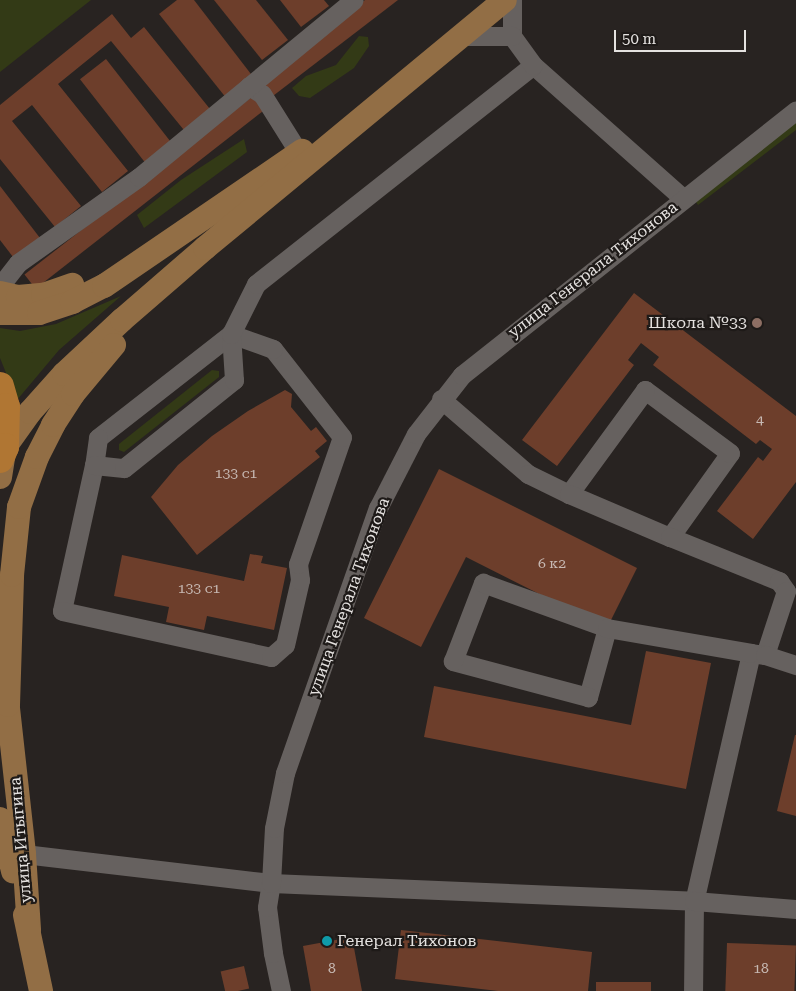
<!DOCTYPE html>
<meta charset="utf-8">
<style>
body{margin:0}
#map{position:relative;width:796px;height:991px;overflow:hidden;background:#282321;font-family:"Roboto Serif",serif}
div>[style]{position:absolute}
[style*='--x']{left:calc(var(--x)*1px);top:calc(var(--y)*1px);width:calc(var(--w)*1px);rotate:calc(var(--a)*1deg)}
.green>*{inset:0;background:#333a16}
.building>*{inset:0;background:#6d3e2b;transform-origin:0 0}
.minor>*{height:19px;margin:-9.5px;padding:0 9.5px;transform-origin:9.5px;border-radius:9.5px;background:#66615f}
.major>*{height:24px;margin:-12px;padding:0 12px;transform-origin:12px;border-radius:12px;background:#926e45}
.highway>*{height:28px;margin:-14px;padding:0 14px;transform-origin:14px;border-radius:14px;background:#b07633}
.dots>*{width:14px;height:14px;translate:-50% -50%;box-sizing:border-box;border:2px solid #1e1a18;border-radius:50%}
span{translate:-50% -50%;white-space:nowrap;text-align:center;line-height:1.15;-webkit-text-stroke:4.5px #1e1a18;paint-order:stroke}
.number-label{font-size:14px;color:#c7b9b3}
.number-label span{-webkit-text-stroke-width:0}
.street-label{font-size:16px;color:#e5e2e0}
.poi-label{font-size:16px;color:#e5e2e0}
.right{translate:-100% -50%;text-align:right}
.left{translate:0 -50%;text-align:left}
.scale{position:absolute;left:614px;top:30px;width:132px;height:22px;box-sizing:border-box;border:2px solid #e5e2e0;border-top:0;padding-left:6px;font-size:15px;line-height:18px;white-space:nowrap;color:#e5e2e0;-webkit-text-stroke:4px #1e1a18;paint-order:stroke}
</style>
<div id="map">
<div class="green">
<div style="clip-path:polygon(0 0,91px 0,0 72px)"></div>
<div style="clip-path:polygon(359px 36px,368px 37px,369px 46px,354px 68px,310px 98px,299px 96px,292px 88px,306px 76px,336px 65px)"></div>
<div style="clip-path:polygon(796px 122px,796px 130px,698px 205px,696px 202px,699px 196px)"></div>
<div style="clip-path:polygon(244px 139px,247px 152px,144px 228px,137px 215px,181px 180px)"></div>
<div style="clip-path:polygon(121px 296px,59px 350px,17px 400px,0 358px,0 328px,20px 331px,56px 324px)"></div>
<div style="clip-path:polygon(212px 370px,219px 371px,219px 377px,124px 452px,119px 450px,119px 444px)"></div>
</div>
<div class="building">
<div style="clip-path:polygon(177px 0,194px 0,254px 78px,227px 99px,159px 14px)"></div>
<div style="clip-path:polygon(214px 0,256px 0,288px 40px,262px 60px)"></div>
<div style="clip-path:polygon(280px 0,324px 0,329px 6px,301px 27px)"></div>
<div style="clip-path:polygon(365px 0,398px 0,269px 99px,257px 83px)"></div>
<div style="clip-path:polygon(112px 14px,131px 38px,144px 27px,214px 114px,188px 135px,111px 41px,58px 84px,128px 171px,102px 192px,32px 105px,12px 121px,81px 206px,55px 227px,0 159px,0 105px)"></div>
<div style="left:106px;top:59px;width:105px;height:33px;rotate:52deg"></div>
<div style="left:253px;top:96px;width:18px;height:290px;rotate:52deg"></div>
<div style="clip-path:polygon(0 186px,40px 238px,13px 257px,0 240px)"></div>
<div style="clip-path:polygon(634px 293px,796px 416px,796px 482px,753px 539px,717px 511px,758px 457px,763px 461px,772px 449px,760px 440px,756px 444px,653px 365px,659px 357px,641px 343px,628px 360px,634px 365px,557px 466px,522px 440px)"></div>
<div style="clip-path:polygon(285px 390px,292px 394px,291px 407px,311px 431px,316px 427px,327px 441px,315px 451px,320px 457px,197px 555px,151px 497px,178px 465px,212px 436px,248px 411px)"></div>
<div style="clip-path:polygon(439px 469px,637px 568px,607px 628px,466px 557px,421px 647px,364px 618px)"></div>
<div style="clip-path:polygon(250px 554px,263px 556px,261px 563px,287px 568px,274px 630px,207px 616px,204px 630px,166px 622px,169px 607px,114px 596px,122px 555px,244px 581px)"></div>
<div style="clip-path:polygon(646px 651px,711px 663px,686px 789px,424px 737px,434px 686px,631px 725px)"></div>
<div style="clip-path:polygon(795px 735px,796px 735px,796px 816px,777px 811px)"></div>
<div style="clip-path:polygon(401px 930px,592px 952px,588px 991px,498px 991px,395px 979px)"></div>
<div style="clip-path:polygon(352px 937px,362px 991px,311px 991px,303px 946px)"></div>
<div style="left:727px;top:943px;width:69px;height:48px;rotate:2deg"></div>
<div style="left:244px;top:966px;width:23px;height:24px;rotate:77deg"></div>
<div style="left:596px;top:982px;width:55px;height:9px"></div>
</div>
<div class="minor">
<div style="--x:512;--y:0;--w:36;--a:90"></div>
<div style="--x:533;--y:65;--w:200;--a:41.6"></div>
<div style="--x:249;--y:86;--w:15;--a:32"></div>
<div style="--x:262;--y:94;--w:70;--a:57.9"></div>
<div style="--x:0;--y:286;--w:29;--a:-52"></div>
<div style="--x:18;--y:263;--w:148;--a:-35.4"></div>
<div style="--x:139;--y:177;--w:278;--a:-39.5"></div>
<div style="--x:441;--y:399;--w:115;--a:40.8"></div>
<div style="--x:528;--y:474;--w:46;--a:26"></div>
<div style="--x:94;--y:465;--w:149;--a:102.4"></div>
<div style="--x:62;--y:611;--w:214;--a:12.4"></div>
<div style="--x:271;--y:657;--w:18;--a:-41"></div>
<div style="--x:285;--y:645;--w:67;--a:-77"></div>
<div style="--x:300;--y:580;--w:16;--a:-97"></div>
<div style="--x:298;--y:564;--w:134;--a:-70.9"></div>
<div style="--x:342;--y:437;--w:112;--a:-128.1"></div>
<div style="--x:273;--y:349;--w:45;--a:-160.3"></div>
<div style="--x:231;--y:334;--w:169;--a:142"></div>
<div style="--x:98;--y:438;--w:27;--a:98"></div>
<div style="--x:94;--y:465;--w:30;--a:6"></div>
<div style="--x:124;--y:468;--w:141;--a:-38.7"></div>
<div style="--x:234;--y:380;--w:46;--a:-93.7"></div>
<div style="--x:231;--y:334;--w:56;--a:-63.4"></div>
<div style="--x:256;--y:284;--w:353;--a:-38.3"></div>
<div style="--x:533;--y:65;--w:36;--a:-126"></div>
<div style="--x:512;--y:36;--w:48;--a:180"></div>
<div style="--x:670;--y:537;--w:103;--a:-54.5"></div>
<div style="--x:730;--y:453;--w:106;--a:-143.5"></div>
<div style="--x:645;--y:390;--w:129;--a:126.2"></div>
<div style="--x:569;--y:494;--w:110;--a:23.1"></div>
<div style="--x:670;--y:537;--w:118;--a:22"></div>
<div style="--x:779;--y:581;--w:12;--a:55"></div>
<div style="--x:786;--y:591;--w:67;--a:108.2"></div>
<div style="--x:765;--y:655;--w:14;--a:-172"></div>
<div style="--x:751;--y:653;--w:254;--a:102.9"></div>
<div style="--x:694;--y:901;--w:90;--a:90.6"></div>
<div style="--x:607;--y:628;--w:72;--a:105.4"></div>
<div style="--x:588;--y:697;--w:140;--a:-165.1"></div>
<div style="--x:453;--y:661;--w:84;--a:-69"></div>
<div style="--x:483;--y:583;--w:132;--a:19.9"></div>
<div style="--x:607;--y:628;--w:146;--a:9.8"></div>
<div style="--x:765;--y:655;--w:33;--a:18"></div>
<div style="--x:24;--y:854;--w:249;--a:6.7"></div>
<div style="--x:271;--y:883;--w:423;--a:2.4"></div>
<div style="--x:694;--y:901;--w:102;--a:4.5"></div>
<div style="--x:281;--y:991;--w:39;--a:-102"></div>
<div style="--x:273;--y:953;--w:46;--a:-97.4"></div>
<div style="--x:267;--y:907;--w:24;--a:-81"></div>
<div style="--x:271;--y:883;--w:55;--a:-86.9"></div>
<div style="--x:274;--y:828;--w:56;--a:-78.7"></div>
<div style="--x:285;--y:773;--w:281;--a:-70.7"></div>
<div style="--x:378;--y:508;--w:83;--a:-62.8"></div>
<div style="--x:416;--y:434;--w:75;--a:-52.1"></div>
<div style="--x:462;--y:375;--w:426;--a:-38.4"></div>
</div>
<div class="major">
<div style="--x:0;--y:293;--w:18;--a:13"></div>
<div style="--x:18;--y:297;--w:25;--a:-5"></div>
<div style="--x:43;--y:295;--w:31;--a:-19"></div>
<div style="--x:0;--y:313;--w:39;--a:0"></div>
<div style="--x:39;--y:313;--w:35;--a:-18"></div>
<div style="--x:72;--y:302;--w:36;--a:-27"></div>
<div style="--x:104;--y:286;--w:240;--a:-34.3"></div>
<div style="--x:0;--y:477;--w:30;--a:-81"></div>
<div style="--x:5;--y:447;--w:43;--a:-54.5"></div>
<div style="--x:30;--y:412;--w:51;--a:-48.2"></div>
<div style="--x:64;--y:374;--w:79;--a:-43"></div>
<div style="--x:122;--y:320;--w:110;--a:-40.9"></div>
<div style="--x:205;--y:248;--w:389;--a:-39.6"></div>
<div style="--x:6;--y:690;--w:165;--a:83.7"></div>
<div style="--x:24;--y:854;--w:76;--a:86.2"></div>
<div style="--x:8;--y:705;--w:130;--a:-88.2"></div>
<div style="--x:12;--y:575;--w:68;--a:-84.1"></div>
<div style="--x:19;--y:507;--w:53;--a:-70.2"></div>
<div style="--x:37;--y:457;--w:36;--a:-63"></div>
<div style="--x:53;--y:425;--w:37;--a:-57"></div>
<div style="--x:73;--y:394;--w:64;--a:-50.1"></div>
<div style="--x:0;--y:819;--w:54;--a:76"></div>
<div style="--x:25;--y:915;--w:78;--a:78.1"></div>
</div>
<div class="highway">
<div style="--x:0;--y:386;--w:22;--a:74"></div>
<div style="--x:6;--y:407;--w:40;--a:91.4"></div>
<div style="--x:5;--y:447;--w:13;--a:113"></div>
</div>
<div class="dots">
<div style="left:757px;top:323px;background:#8d6e63"></div>
<div style="left:327px;top:941px;background:#0f9aa8"></div>
</div>
<div class="number-label">
<span style="left:760px;top:419px">4</span>
<span style="left:236px;top:473px">133 с1</span>
<span style="left:552px;top:563px">6 к2</span>
<span style="left:199px;top:588px">133 с1</span>
<span style="left:332px;top:968px">8</span>
<span style="left:761px;top:968px">18</span>
</div>
<div class="street-label">
<span style="left:593px;top:270px;rotate:-38deg">улица Генерала Тихонова</span>
<span style="left:349px;top:597px;rotate:-70deg">улица Генерала Тихонова</span>
<span style="left:21px;top:840px;rotate:-95deg">улица Итыгина</span>
</div>
<div class="poi-label">
<span class="right" style="left:747px;top:323px">Школа №33</span>
<span class="left" style="left:337px;top:941px">Генерал Тихонов</span>
</div>
<div class="scale">50 m</div>
</div>
